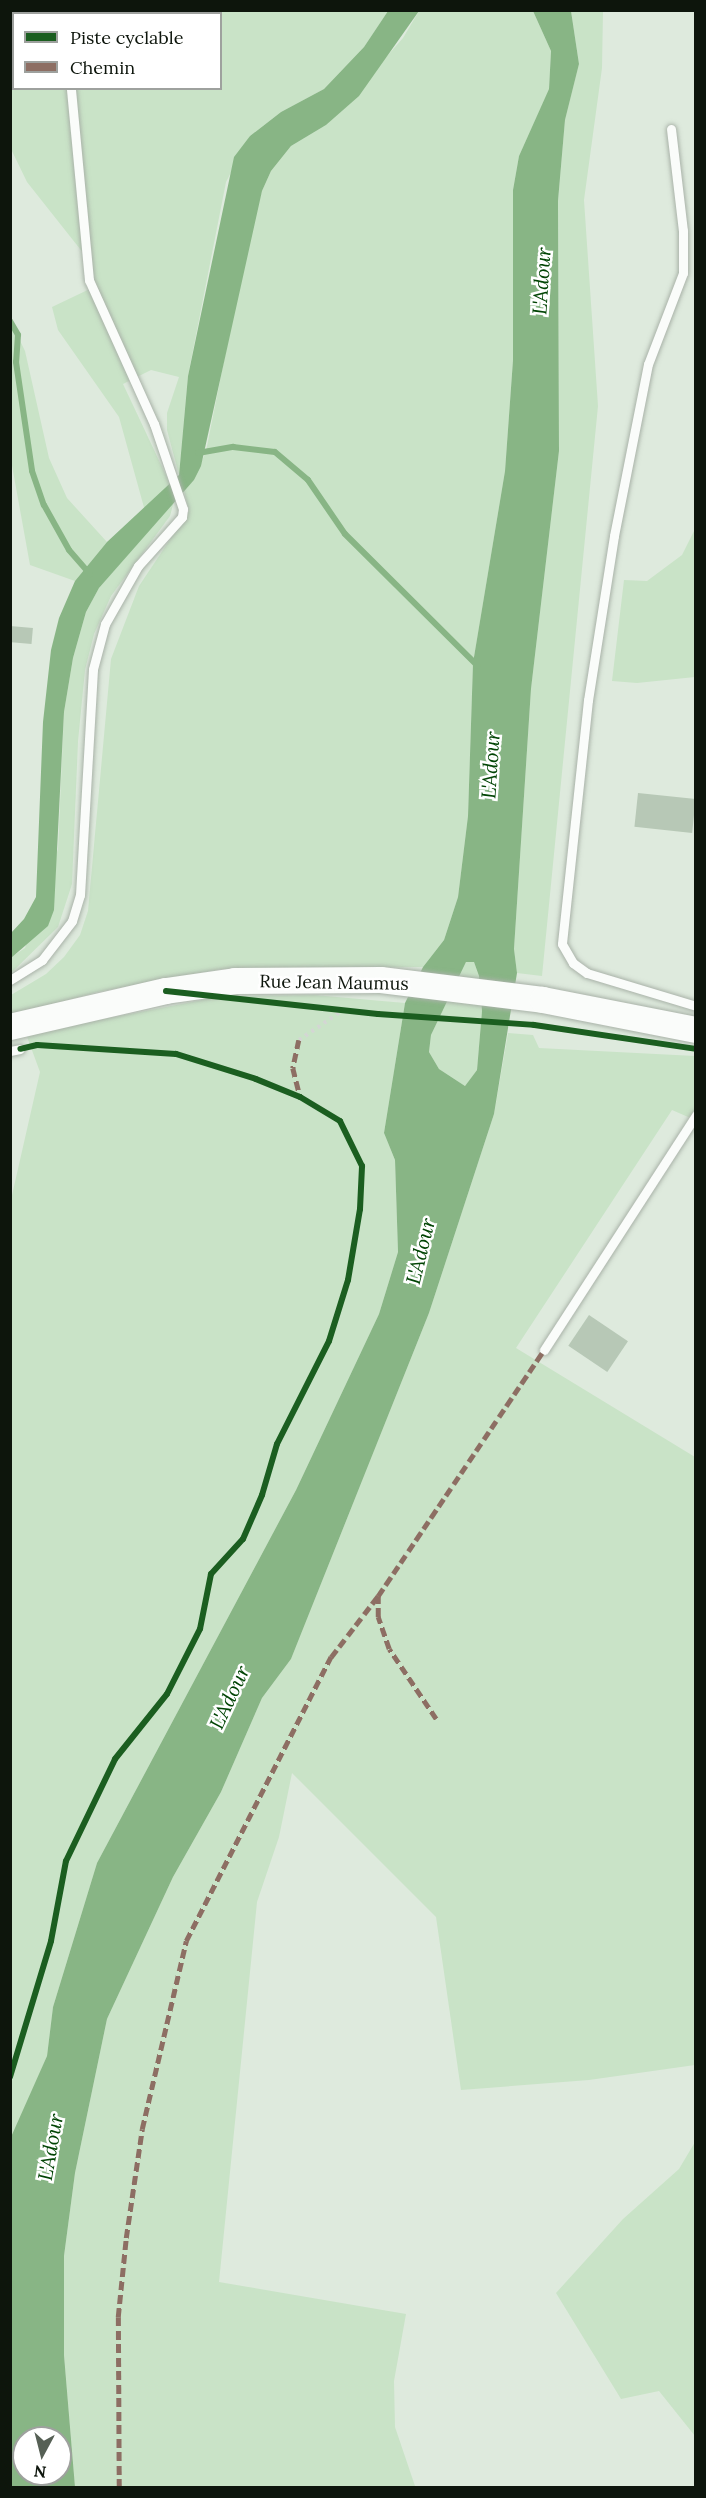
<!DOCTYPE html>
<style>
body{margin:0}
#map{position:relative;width:706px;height:2498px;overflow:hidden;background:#deeadd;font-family:Lora,serif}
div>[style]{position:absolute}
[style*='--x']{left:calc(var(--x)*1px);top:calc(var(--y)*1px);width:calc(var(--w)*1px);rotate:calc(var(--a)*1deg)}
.green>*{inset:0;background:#c9e3c7}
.water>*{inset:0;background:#88b585}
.stream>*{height:6px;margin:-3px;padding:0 3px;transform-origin:3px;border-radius:3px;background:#88b585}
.building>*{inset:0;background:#b7c8b6;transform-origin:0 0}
.path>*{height:4px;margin-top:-2px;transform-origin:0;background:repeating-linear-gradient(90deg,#d3d7d3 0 3px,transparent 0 7.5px)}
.roads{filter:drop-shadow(0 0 2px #a9b2a8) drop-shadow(0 0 2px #a9b2a8)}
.service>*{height:9px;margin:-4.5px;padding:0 4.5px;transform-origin:4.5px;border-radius:4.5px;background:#fafcfa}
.secondary>*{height:26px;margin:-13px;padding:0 13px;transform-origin:13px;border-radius:13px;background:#fafcfa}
.quiet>*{height:4.5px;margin-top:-2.25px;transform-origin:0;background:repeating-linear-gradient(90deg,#8d6e63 0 9px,transparent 0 13.5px)}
.cycleway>*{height:6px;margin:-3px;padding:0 3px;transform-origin:3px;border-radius:3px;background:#1b5e20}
span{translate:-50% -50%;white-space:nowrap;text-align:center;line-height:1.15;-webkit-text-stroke:5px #fff;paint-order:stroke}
.street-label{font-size:18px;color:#0d150c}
.water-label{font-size:20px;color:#014404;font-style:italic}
.frame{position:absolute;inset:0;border:12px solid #0d150c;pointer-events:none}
.legend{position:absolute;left:12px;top:12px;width:210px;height:78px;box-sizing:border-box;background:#fff;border:2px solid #9ea19e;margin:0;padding:8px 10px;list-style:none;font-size:18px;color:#0d150c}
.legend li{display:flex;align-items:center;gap:12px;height:30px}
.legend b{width:30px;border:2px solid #9ea19e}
.north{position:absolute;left:12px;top:2426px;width:60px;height:60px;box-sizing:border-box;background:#fff;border:2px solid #9ea19e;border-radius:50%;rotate:187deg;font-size:16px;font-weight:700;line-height:24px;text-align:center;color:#0d150c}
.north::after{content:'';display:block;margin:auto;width:21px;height:27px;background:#566055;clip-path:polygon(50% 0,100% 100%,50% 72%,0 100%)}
</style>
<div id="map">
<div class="green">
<div style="clip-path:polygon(evenodd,11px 11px,388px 11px,364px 47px,324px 89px,281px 112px,250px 136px,226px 182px,188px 376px,179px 475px,167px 430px,167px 413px,179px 377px,151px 370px,123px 384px,171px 486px,145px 511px,119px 417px,58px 330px,52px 307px,96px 286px,84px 254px,27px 182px,11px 149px,11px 11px,14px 14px,220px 14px,220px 88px,14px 88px,14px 14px)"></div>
<div style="clip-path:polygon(419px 11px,533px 11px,551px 51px,549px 90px,519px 156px,513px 190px,513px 360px,505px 471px,473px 663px,468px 816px,458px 897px,444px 940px,423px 967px,221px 969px,97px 992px,11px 1016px,11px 995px,46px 974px,64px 957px,80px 935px,88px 911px,111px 659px,139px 586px,189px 511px,184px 491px,194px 480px,206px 451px,249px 236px,262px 191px,271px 171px,291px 146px,326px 125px,403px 38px)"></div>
<div style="clip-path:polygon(571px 11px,603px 11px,602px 68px,584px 200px,598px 406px,542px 976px,517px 973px,514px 949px,531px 689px,559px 451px,558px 201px,565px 120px,579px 64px)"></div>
<div style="clip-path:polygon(10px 320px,25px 351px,49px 458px,67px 498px,107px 542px,75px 581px,30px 565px,11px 460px)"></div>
<div style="clip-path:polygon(174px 501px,170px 516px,111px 596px,94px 634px,85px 670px,78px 741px,72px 884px,58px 927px,11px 973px,10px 958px,25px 948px,58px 849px,64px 712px,73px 658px,86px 612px,99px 588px)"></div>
<div style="clip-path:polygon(695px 529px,695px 677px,637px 683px,612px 681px,624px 580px,647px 581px,682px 555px)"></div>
<div style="clip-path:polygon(466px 962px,474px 962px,479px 976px,482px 1011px,477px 1070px,465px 1086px,439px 1069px,429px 1052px,431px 1035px)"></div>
<div style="clip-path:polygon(314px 995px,405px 1003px,384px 1133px,395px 1160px,398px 1252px,379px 1314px,296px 1490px,97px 1863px,53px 2007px,47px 2056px,11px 2143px,10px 1204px,40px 1072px,26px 1034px,223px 996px)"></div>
<div style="clip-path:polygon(508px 1033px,533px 1035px,539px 1048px,695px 1056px,695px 1120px,672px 1110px,516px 1348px,695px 1457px,695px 2065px,589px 2080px,461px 2090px,436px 1917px,292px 1773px,279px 1837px,257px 1902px,219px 2282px,406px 2314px,394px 2381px,395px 2427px,415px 2486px,75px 2488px,64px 2355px,64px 2256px,75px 2173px,107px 2019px,173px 1877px,221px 1792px,262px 1698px,291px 1659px,429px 1313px,494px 1114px)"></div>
<div style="clip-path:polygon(695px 2142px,695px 2436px,659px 2391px,621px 2399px,556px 2293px,623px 2219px,679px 2169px)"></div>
</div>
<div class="water">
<div style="clip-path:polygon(388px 11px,419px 11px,359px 96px,326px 125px,291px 146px,271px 171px,262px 191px,201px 466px,194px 480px,99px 588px,86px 612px,73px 658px,64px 712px,54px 910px,48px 926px,11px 958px,11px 933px,24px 919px,36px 897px,43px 722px,51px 650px,59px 618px,75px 581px,107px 542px,179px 475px,188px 376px,234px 157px,250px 136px,281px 112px,324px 89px,364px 47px)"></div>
<div style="clip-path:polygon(evenodd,533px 11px,571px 11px,579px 64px,565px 120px,558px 201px,559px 451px,531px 689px,514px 949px,517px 973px,494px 1114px,429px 1313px,291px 1659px,262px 1698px,221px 1792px,173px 1877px,107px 2019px,75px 2173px,64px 2256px,64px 2355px,75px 2487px,11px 2488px,11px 2137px,47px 2056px,53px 2007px,97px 1863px,296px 1490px,379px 1314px,398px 1252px,395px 1160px,384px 1133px,405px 1003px,423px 967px,444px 940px,458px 897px,468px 816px,473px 663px,505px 471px,513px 360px,513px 190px,519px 156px,549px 89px,551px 51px,533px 11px,466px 962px,474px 962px,479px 976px,482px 1011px,477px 1070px,465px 1086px,439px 1069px,429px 1052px,431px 1035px,466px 962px,533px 11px,24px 2438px,60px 2438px,60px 2474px,24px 2474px,24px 2438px)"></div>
</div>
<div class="stream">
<div style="--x:10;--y:321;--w:16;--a:60"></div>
<div style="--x:18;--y:335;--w:27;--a:94"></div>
<div style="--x:16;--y:362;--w:110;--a:81.6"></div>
<div style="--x:32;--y:471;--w:36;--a:71"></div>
<div style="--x:44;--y:505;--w:51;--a:60.9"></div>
<div style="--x:69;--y:550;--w:32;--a:49"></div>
<div style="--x:198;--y:453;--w:36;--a:-10"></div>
<div style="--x:233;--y:447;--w:42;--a:6.8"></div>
<div style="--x:275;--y:452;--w:43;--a:40.3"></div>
<div style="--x:308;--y:480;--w:65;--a:55.6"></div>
<div style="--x:345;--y:534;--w:187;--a:44.8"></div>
</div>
<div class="building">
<div style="left:10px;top:626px;width:23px;height:16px;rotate:5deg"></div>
<div style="left:638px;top:793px;width:58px;height:34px;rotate:6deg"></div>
<div style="left:589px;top:1315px;width:47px;height:37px;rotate:34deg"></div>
</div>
<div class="path">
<div style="--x:299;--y:1040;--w:57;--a:-34.2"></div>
</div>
<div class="roads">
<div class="service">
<div style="--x:62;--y:10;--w:4;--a:90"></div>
<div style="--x:671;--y:129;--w:103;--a:83.3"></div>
<div style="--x:683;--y:231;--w:42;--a:90"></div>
<div style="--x:683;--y:273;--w:97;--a:111"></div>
<div style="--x:648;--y:364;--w:175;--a:101.2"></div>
<div style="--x:614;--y:536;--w:166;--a:99"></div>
<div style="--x:588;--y:700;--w:245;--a:96.1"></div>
<div style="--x:562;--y:944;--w:22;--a:60"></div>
<div style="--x:573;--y:963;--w:17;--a:36"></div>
<div style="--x:587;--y:973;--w:114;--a:16.8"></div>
<div style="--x:10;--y:980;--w:38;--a:-32"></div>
<div style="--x:42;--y:960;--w:49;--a:-52.4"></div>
<div style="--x:72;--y:921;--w:27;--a:-73"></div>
<div style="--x:80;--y:895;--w:226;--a:-86.7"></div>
<div style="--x:93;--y:669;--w:47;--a:-75.1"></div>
<div style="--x:105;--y:624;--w:67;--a:-60.4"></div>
<div style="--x:138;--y:566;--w:66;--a:-48.1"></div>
<div style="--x:182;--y:517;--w:8;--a:-83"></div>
<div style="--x:183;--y:509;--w:90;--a:-108.8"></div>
<div style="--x:154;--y:424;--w:158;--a:-114.3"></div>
<div style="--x:89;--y:280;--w:193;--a:-95.4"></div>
<div style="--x:10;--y:1051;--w:10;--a:-11"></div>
<div style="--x:544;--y:1350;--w:280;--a:-57.1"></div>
</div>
<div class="secondary">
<div style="--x:10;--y:1027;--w:160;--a:-13"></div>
<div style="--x:166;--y:991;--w:70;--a:-8.2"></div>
<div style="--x:235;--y:981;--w:146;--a:-0.4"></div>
<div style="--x:381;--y:980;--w:163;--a:7"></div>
<div style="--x:543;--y:1000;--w:156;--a:11.1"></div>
</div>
</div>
<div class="quiet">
<div style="--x:299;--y:1040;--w:29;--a:102"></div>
<div style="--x:293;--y:1068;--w:30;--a:76"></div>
<div style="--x:436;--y:1719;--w:84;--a:-123.9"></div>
<div style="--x:389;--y:1649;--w:34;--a:-109"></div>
<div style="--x:378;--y:1617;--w:21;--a:-90"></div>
<div style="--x:378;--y:1596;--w:297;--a:-56"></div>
<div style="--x:119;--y:2488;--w:171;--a:-90.3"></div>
<div style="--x:118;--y:2317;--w:79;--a:-84.2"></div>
<div style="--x:126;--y:2238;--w:110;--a:-81.6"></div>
<div style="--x:142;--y:2129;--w:193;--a:-76.8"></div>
<div style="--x:186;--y:1941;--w:319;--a:-63"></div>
<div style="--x:331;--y:1657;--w:77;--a:-52.4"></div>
</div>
<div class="cycleway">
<div style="--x:166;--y:991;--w:213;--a:6.2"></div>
<div style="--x:378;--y:1014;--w:156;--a:4"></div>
<div style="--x:534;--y:1025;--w:164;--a:8.4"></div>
<div style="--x:10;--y:2077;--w:142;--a:-73.2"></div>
<div style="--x:51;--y:1941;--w:81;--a:-79.4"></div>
<div style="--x:66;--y:1861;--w:113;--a:-64.3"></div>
<div style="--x:115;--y:1759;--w:83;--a:-51.3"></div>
<div style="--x:167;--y:1694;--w:73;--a:-63.1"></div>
<div style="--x:200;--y:1629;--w:56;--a:-78.7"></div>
<div style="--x:211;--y:1574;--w:47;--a:-47.6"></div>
<div style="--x:243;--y:1539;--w:48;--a:-66.6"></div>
<div style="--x:262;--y:1495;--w:53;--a:-73.6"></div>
<div style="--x:277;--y:1444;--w:115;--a:-63.2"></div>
<div style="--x:329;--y:1341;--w:64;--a:-72.7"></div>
<div style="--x:348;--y:1280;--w:72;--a:-80.4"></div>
<div style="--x:360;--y:1209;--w:43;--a:-87.3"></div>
<div style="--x:362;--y:1166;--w:50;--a:-116.1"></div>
<div style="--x:340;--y:1121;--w:47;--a:-149"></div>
<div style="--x:300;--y:1097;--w:48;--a:-157.8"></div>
<div style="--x:256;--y:1079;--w:84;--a:-162.6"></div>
<div style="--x:176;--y:1054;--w:139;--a:-176.3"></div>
<div style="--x:37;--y:1045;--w:17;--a:167"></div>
</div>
<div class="street-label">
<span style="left:334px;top:983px;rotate:1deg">Rue Jean Maumus</span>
</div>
<div class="water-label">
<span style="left:541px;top:281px;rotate:-86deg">L'Adour</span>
<span style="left:490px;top:765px;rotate:-86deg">L'Adour</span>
<span style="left:420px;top:1251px;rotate:-76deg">L'Adour</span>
<span style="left:229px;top:1697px;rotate:-65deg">L'Adour</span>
<span style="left:50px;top:2147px;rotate:-80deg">L'Adour</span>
</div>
<div class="frame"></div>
<ul class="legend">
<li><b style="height:8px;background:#1b5e20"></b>Piste cyclable</li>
<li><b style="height:8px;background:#8d6e63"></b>Chemin</li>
</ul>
<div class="north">N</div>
</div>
